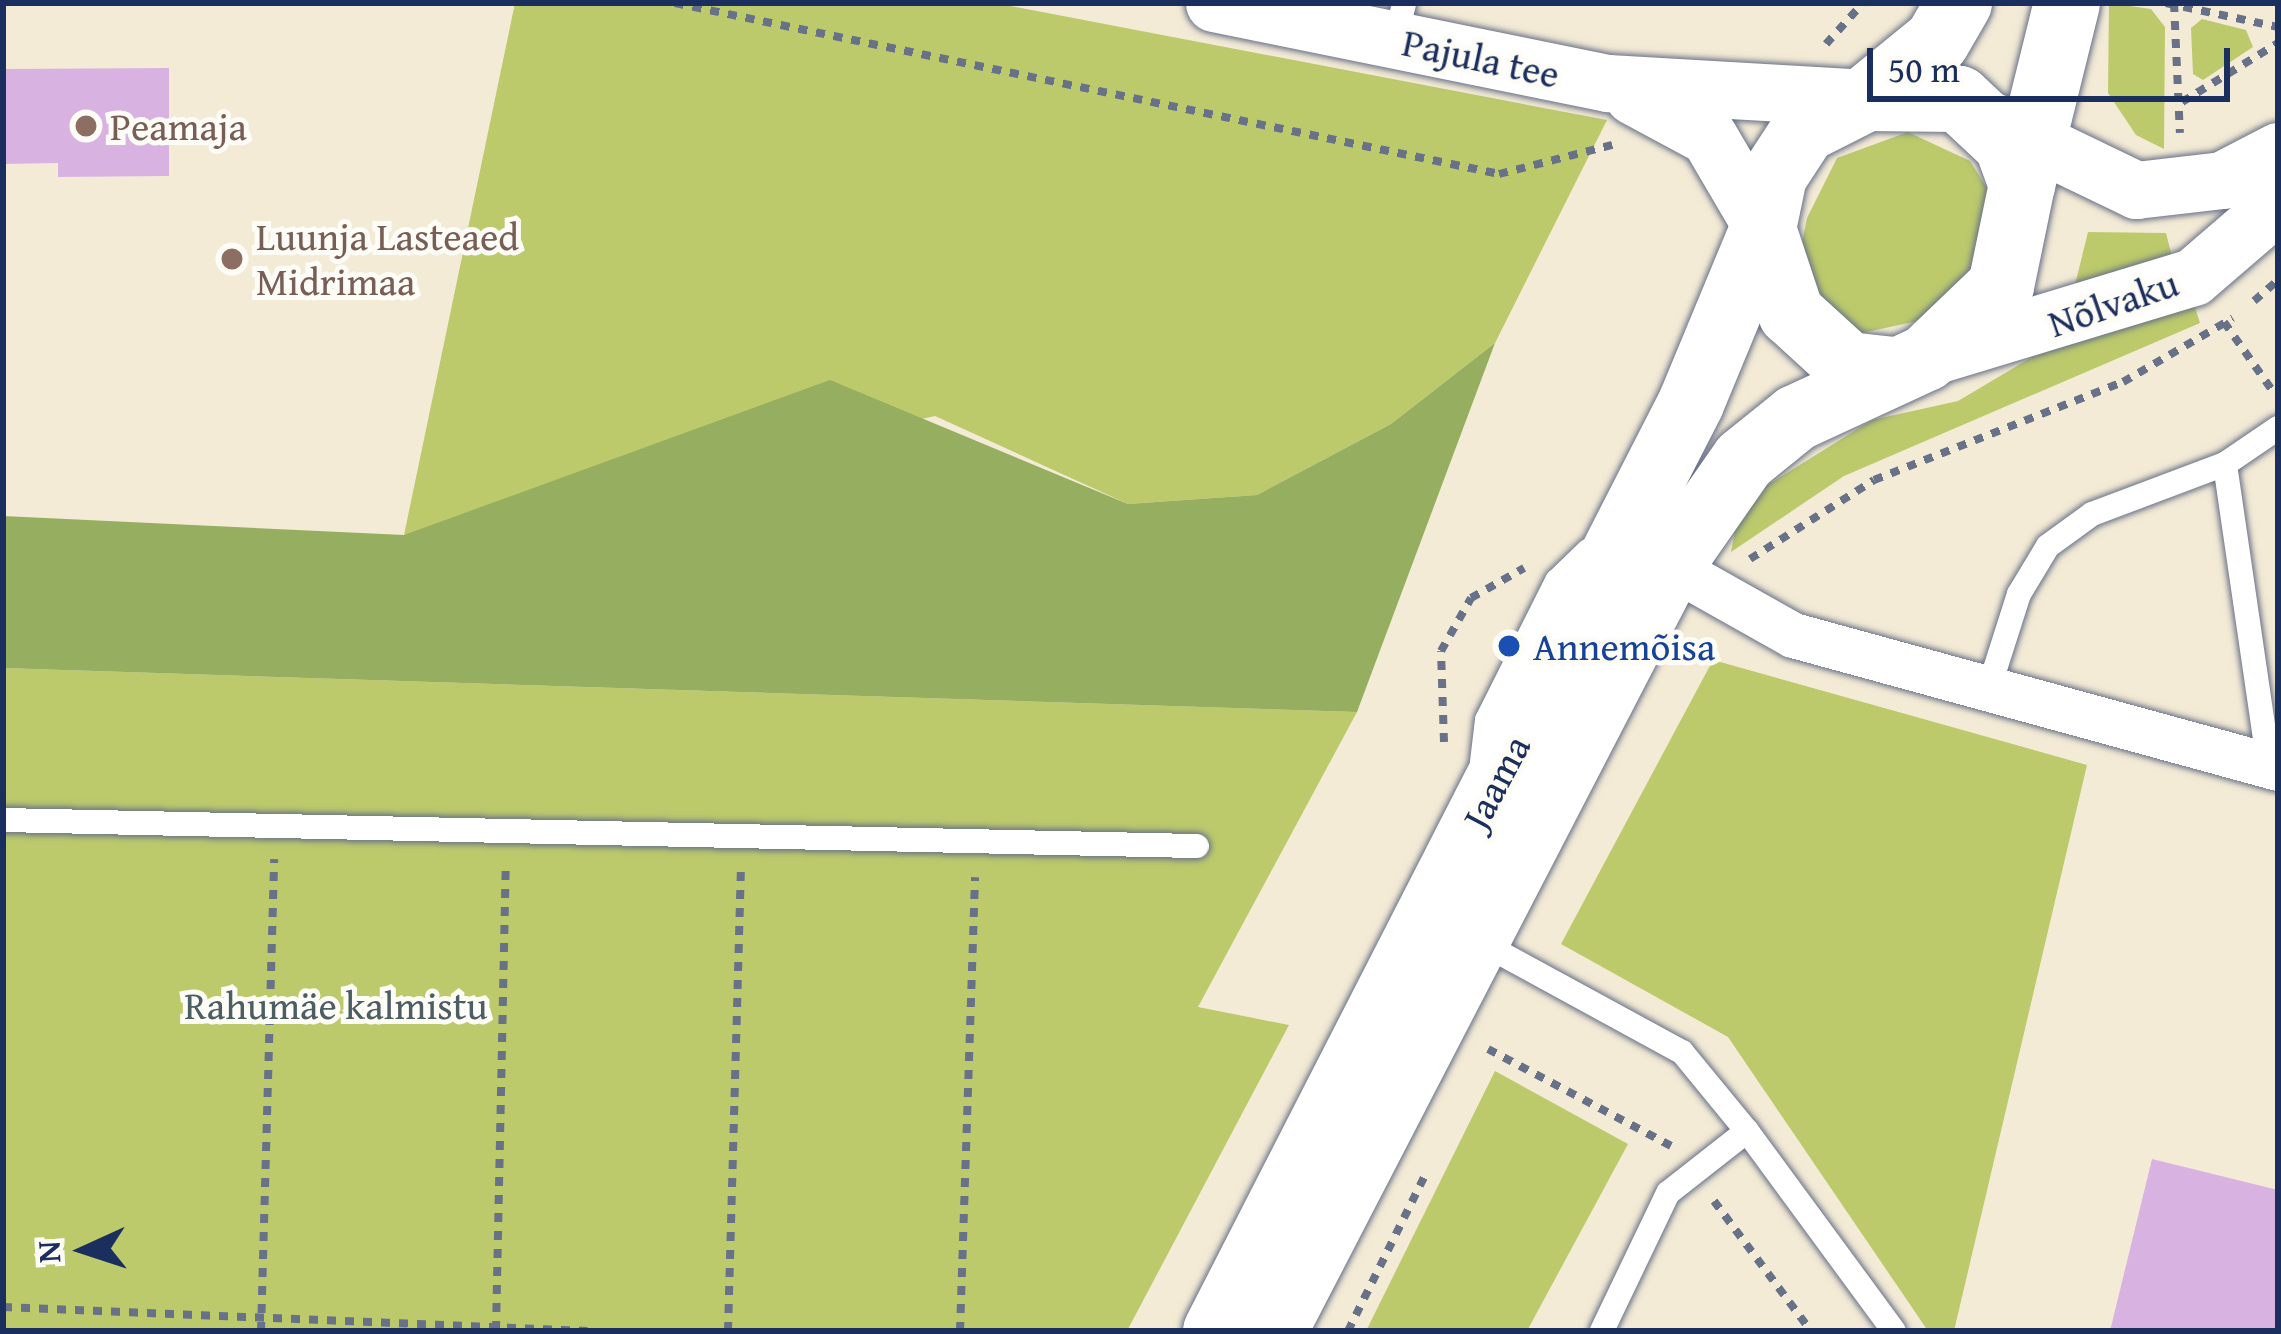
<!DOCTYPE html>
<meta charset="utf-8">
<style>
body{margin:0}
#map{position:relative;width:2281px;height:1334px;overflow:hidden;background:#f4ebd6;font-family:"Gentium Book Plus",serif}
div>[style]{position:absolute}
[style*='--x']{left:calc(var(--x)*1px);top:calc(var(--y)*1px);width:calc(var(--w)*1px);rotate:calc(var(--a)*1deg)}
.green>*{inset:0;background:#bcca6c}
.forest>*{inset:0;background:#95ae60}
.building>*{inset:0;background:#d8b3e2}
.path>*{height:8px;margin-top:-4px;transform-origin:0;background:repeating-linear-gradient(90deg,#677188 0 9px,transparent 0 18px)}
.roads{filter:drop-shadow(0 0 3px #677188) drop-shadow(0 0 3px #677188)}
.service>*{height:24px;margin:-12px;padding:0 12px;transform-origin:12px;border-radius:12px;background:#fff}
.minor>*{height:45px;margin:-22.5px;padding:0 22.5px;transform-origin:22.5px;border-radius:22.5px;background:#fff}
.tertiary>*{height:57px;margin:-28.5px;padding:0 28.5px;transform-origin:28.5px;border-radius:28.5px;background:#fff}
.secondary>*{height:66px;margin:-33px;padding:0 33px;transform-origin:33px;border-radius:33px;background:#fff}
.dots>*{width:33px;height:33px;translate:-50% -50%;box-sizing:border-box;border:6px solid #fdfcf7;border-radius:50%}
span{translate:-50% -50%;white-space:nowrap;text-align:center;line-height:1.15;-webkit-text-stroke:10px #fdfcf7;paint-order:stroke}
.street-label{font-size:39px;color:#1b2f5e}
.education-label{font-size:39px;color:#785e54}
.left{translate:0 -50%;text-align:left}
.transit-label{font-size:39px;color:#164399}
.park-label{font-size:39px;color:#4b5e62}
.frame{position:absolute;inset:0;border:6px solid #1b2f5e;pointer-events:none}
.north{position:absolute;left:24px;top:1190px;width:120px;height:120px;-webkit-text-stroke:9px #fdfcf7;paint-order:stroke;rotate:267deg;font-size:33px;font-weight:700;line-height:48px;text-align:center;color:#1b2f5e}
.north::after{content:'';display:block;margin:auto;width:42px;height:54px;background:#1b2f5e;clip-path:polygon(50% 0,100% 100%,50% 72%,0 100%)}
.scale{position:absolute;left:1867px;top:48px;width:363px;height:54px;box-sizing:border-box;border:6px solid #1b2f5e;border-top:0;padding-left:15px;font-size:36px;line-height:42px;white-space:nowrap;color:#1b2f5e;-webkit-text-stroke:9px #fdfcf7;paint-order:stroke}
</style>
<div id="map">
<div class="green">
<div style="clip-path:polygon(515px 3px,995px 3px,1607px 120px,1495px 343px,1391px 424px,1257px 495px,1128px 504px,935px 416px,404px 535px)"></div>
<div style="clip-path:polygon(2109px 3px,2151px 9px,2165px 27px,2164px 149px,2136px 135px,2108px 93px)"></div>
<div style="clip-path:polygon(2202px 19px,2246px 30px,2253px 47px,2203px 80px,2193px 74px,2191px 28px)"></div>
<div style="clip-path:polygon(1908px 132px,1970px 161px,1995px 201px,1992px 255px,1932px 318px,1857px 334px,1821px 318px,1802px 243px,1807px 218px,1837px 158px)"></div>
<div style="clip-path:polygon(2088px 232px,2166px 233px,2174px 265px,2074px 289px)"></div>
<div style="clip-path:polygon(2194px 304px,2200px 323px,1844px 476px,1731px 552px,1738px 515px,1766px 486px,1872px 420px,1958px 401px,2032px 357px)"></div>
<div style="clip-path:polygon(1713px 660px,2087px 765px,1954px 1331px,1928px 1331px,1728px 1037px,1561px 944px)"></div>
<div style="clip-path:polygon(3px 668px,1357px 712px,1198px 1007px,1289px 1025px,1127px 1331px,3px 1331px)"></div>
<div style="clip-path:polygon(1495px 1071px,1628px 1144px,1527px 1331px,1366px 1331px)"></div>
</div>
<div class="forest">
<div style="clip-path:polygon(1495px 343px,1357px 712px,3px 668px,3px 516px,404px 535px,830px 380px,1128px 504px,1257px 495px,1391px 424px)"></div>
</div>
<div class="building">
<div style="clip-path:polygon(169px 68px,169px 176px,58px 177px,58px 163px,3px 164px,3px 69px)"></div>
<div style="clip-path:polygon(2152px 1159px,2278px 1190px,2278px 1331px,2110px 1331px)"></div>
</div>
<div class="path">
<div style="--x:675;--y:3;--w:842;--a:11.72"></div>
<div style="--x:1499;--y:174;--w:117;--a:-14.4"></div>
<div style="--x:2166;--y:3;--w:115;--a:12.1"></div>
<div style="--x:2174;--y:3;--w:130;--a:87.4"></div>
<div style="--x:1826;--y:44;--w:55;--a:-47.9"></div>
<div style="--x:2182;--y:102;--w:113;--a:-31.6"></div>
<div style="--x:2254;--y:301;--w:32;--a:-41"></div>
<div style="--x:2224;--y:322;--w:87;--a:54.8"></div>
<div style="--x:1750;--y:559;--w:147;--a:-32.5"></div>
<div style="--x:1874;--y:480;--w:268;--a:-21.5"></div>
<div style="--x:2123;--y:382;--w:127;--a:-30.2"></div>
<div style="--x:1444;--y:742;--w:91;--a:-91.9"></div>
<div style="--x:1441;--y:651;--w:61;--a:-60.5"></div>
<div style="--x:1471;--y:598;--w:61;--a:-29.5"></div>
<div style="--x:1488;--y:1049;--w:207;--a:27.9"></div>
<div style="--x:1714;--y:1201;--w:162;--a:53.3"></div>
<div style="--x:3;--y:1307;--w:585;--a:2.35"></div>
<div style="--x:496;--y:1330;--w:465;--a:-88.8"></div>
<div style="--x:261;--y:1331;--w:472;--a:-88.4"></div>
<div style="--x:728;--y:1331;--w:463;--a:-88.4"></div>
<div style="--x:960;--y:1331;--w:454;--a:-88.1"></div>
<div style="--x:1348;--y:1331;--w:178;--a:-63.7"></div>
</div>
<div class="roads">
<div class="service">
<div style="--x:1395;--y:40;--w:38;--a:-76"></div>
<div style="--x:1988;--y:691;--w:102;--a:-72.3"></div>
<div style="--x:2019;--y:594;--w:56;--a:-58.9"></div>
<div style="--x:2048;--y:546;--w:54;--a:-36"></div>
<div style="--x:2092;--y:514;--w:142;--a:-20.6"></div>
<div style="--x:1482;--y:762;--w:42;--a:-83.2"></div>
<div style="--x:1487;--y:720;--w:156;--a:-63.3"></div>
<div style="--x:1557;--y:581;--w:43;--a:-44.1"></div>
<div style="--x:2269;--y:766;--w:305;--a:-98.3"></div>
<div style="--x:2225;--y:464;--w:64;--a:-34.2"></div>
<div style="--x:3;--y:820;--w:1194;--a:1.25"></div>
<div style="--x:1480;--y:942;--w:230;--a:28.6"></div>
<div style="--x:1682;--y:1052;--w:102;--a:50.6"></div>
<div style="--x:1747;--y:1131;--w:100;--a:141.9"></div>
<div style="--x:1668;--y:1193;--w:153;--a:115.6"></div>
<div style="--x:1747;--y:1131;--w:248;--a:53.7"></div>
</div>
<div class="minor">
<div style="--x:1670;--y:566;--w:141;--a:29.3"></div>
<div style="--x:1793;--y:635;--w:503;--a:15.34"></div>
</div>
<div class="tertiary">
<div style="--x:1214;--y:3;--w:402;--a:11.5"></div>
<div style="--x:1608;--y:83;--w:259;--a:3.3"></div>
<div style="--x:1633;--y:96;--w:86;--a:28.3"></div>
<div style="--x:1709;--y:137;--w:107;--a:59.6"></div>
<div style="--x:1995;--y:122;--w:157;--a:25.7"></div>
<div style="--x:2136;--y:190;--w:87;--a:-6.6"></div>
<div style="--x:2222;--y:180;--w:63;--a:-27.4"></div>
<div style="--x:1926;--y:358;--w:279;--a:-16.9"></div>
<div style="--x:2193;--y:277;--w:112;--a:-40.7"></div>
</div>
<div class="secondary">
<div style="--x:1867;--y:98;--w:90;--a:-39.2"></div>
<div style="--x:1937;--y:41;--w:44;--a:-59.9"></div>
<div style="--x:2022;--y:185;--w:187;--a:-76.1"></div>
<div style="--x:1216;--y:1331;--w:1043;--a:-62.89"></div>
<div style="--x:1691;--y:403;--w:188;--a:-67.5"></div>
<div style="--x:1274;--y:1331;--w:861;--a:-62.63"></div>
<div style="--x:1670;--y:566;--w:129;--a:-55.1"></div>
<div style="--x:1744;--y:460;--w:67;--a:-38.9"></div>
<div style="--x:1796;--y:418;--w:143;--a:-24.8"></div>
<div style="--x:1926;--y:358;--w:104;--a:-43.8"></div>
<div style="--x:2001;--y:286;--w:103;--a:-78.3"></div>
<div style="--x:2022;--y:185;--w:44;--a:-110.1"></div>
<div style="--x:2007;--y:144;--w:66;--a:-136.8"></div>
<div style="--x:1959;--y:99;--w:92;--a:-179.4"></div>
<div style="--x:1867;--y:98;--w:71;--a:153.1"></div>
<div style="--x:1804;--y:130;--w:55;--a:123.1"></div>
<div style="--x:1774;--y:176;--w:54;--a:101.7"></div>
<div style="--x:1763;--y:229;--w:89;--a:71.6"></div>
<div style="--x:1791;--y:313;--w:77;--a:42.4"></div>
<div style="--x:1848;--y:365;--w:46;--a:6.2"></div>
</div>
</div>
<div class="dots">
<div style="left:86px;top:126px;background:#8d6e63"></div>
<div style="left:232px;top:259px;background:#8d6e63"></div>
<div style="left:1509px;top:646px;background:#1a4fb4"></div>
</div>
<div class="street-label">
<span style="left:1481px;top:58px;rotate:12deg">Pajula tee</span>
<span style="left:2113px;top:303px;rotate:-19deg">Nõlvaku</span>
<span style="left:1496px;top:782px;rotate:-62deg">Jaama</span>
</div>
<div class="education-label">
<span class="left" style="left:110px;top:126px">Peamaja</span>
<span class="left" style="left:256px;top:259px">Luunja Lasteaed<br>Midrimaa</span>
</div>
<div class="transit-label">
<span class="left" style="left:1533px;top:646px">Annemõisa</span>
</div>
<div class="park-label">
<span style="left:336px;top:1005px">Rahumäe kalmistu</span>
</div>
<div class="frame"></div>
<div class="north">N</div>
<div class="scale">50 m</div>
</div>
